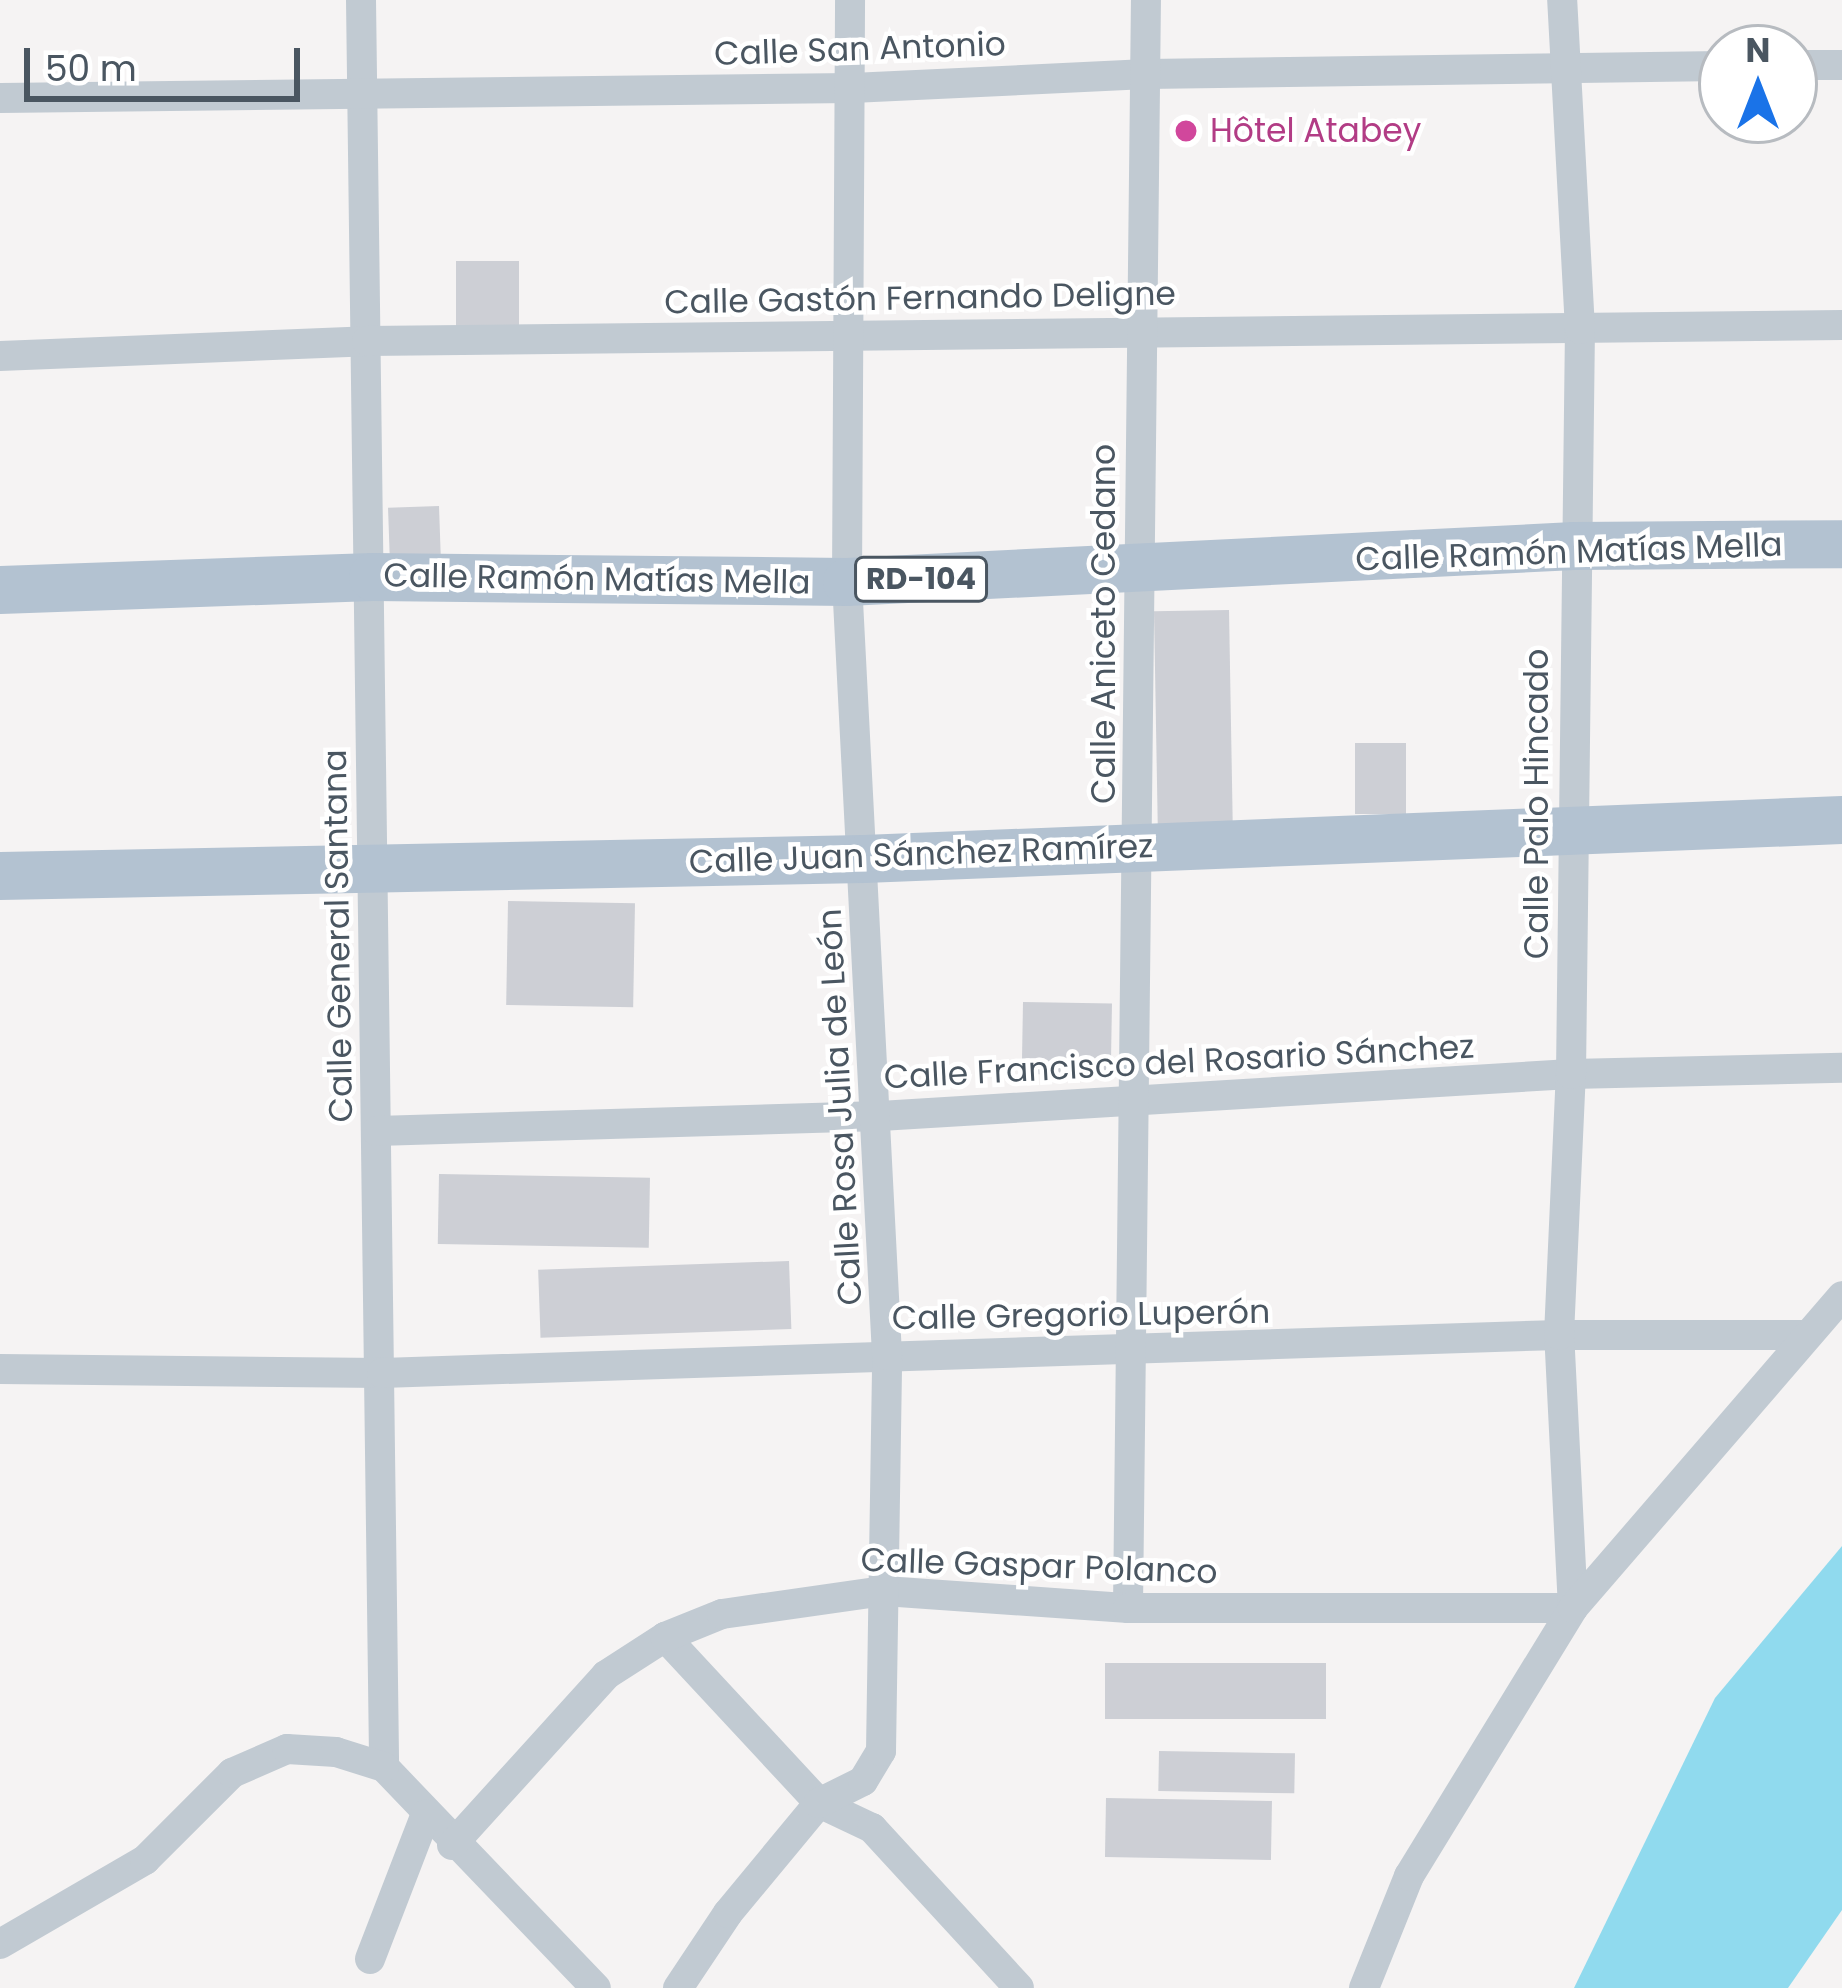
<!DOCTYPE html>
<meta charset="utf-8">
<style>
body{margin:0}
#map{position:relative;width:1842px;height:1988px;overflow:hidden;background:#f5f3f3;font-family:Poppins,sans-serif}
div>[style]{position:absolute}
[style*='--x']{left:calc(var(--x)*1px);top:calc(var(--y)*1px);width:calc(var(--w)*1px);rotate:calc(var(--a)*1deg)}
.water>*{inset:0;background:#90daee}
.building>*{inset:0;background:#cdcfd5;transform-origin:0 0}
.minor>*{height:30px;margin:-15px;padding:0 15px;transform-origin:15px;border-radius:15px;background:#c1cad2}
.primary>*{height:48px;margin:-24px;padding:0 24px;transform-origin:24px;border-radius:24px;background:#b3c2d1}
.dots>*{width:33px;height:33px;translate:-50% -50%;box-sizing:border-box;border:6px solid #fff;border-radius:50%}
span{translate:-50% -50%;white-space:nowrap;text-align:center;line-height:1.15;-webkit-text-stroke:9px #fff;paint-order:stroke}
.shield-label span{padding:3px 9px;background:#fff;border:3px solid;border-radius:9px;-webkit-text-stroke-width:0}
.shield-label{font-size:30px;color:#4a5661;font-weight:700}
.street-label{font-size:33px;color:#4a5661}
.hotel-label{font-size:33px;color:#b23c85}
.left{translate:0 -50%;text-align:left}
.north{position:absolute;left:1698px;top:24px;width:120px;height:120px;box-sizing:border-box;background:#fff;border:3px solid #b7bbc0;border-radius:50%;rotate:0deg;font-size:33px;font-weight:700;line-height:48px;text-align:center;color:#4a5661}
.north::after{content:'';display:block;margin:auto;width:42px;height:54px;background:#1a73e8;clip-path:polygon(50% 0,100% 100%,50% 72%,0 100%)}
.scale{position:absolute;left:24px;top:48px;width:276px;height:54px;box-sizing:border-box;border:6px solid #4a5661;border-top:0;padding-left:15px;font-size:36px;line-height:42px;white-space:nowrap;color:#4a5661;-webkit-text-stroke:9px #fff;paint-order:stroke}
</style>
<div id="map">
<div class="water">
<div style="clip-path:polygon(1842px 1546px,1842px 1910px,1788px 1988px,1574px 1988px,1715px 1698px)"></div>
</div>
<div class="building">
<div style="left:456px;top:261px;width:63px;height:68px"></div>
<div style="left:439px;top:506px;width:65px;height:51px;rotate:88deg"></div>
<div style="left:1229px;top:610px;width:217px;height:75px;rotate:89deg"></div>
<div style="left:1355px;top:743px;width:51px;height:71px"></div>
<div style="left:508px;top:901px;width:127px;height:104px;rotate:1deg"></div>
<div style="left:1023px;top:1002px;width:89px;height:72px;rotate:1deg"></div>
<div style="left:439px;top:1174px;width:211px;height:70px;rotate:1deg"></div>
<div style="left:789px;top:1261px;width:68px;height:251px;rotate:88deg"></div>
<div style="left:1326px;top:1663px;width:56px;height:221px;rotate:90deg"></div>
<div style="left:1159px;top:1751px;width:136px;height:40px;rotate:1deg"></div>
<div style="left:1106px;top:1798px;width:166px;height:59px;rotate:1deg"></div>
</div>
<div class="minor">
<div style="--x:361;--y:0;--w:1767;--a:89.25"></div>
<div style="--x:384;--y:1767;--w:306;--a:46.2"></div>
<div style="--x:1794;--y:65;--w:48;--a:0"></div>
<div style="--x:0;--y:98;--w:852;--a:-0.67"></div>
<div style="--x:852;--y:88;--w:295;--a:-2.7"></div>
<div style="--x:1147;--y:74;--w:575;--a:-0.8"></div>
<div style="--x:0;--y:356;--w:367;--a:-2.3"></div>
<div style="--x:367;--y:341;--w:1475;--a:-0.62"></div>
<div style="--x:377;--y:1131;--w:503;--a:-1.71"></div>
<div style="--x:880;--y:1116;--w:692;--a:-3.48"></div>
<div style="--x:1571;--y:1074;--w:271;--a:-1.3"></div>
<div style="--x:0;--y:1369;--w:382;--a:0.6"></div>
<div style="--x:382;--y:1373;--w:1178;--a:-1.85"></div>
<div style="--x:1559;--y:1335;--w:244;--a:0"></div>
<div style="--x:1128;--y:1608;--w:1608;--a:-89.36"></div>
<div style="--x:665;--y:1637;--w:226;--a:47.1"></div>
<div style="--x:819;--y:1803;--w:59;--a:25.3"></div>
<div style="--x:872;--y:1828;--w:217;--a:47.4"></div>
<div style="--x:452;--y:1845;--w:229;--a:-47.8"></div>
<div style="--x:606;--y:1675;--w:70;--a:-32.8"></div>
<div style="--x:665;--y:1637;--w:61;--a:-22"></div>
<div style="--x:722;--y:1614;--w:164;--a:-8.1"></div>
<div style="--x:884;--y:1591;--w:245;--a:4"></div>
<div style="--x:1128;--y:1608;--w:445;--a:0"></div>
<div style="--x:1573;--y:1608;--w:273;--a:-92.9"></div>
<div style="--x:1559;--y:1335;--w:261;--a:-87.4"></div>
<div style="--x:1571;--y:1074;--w:745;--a:-89.31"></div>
<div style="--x:1580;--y:329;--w:329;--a:-93.1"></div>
<div style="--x:0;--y:1944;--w:168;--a:-30.1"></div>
<div style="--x:145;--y:1860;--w:123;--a:-45"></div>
<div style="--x:232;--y:1773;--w:60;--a:-23.6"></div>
<div style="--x:287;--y:1749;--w:49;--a:3.5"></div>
<div style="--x:336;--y:1752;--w:50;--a:17.4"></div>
<div style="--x:370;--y:1959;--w:155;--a:-68.9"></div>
<div style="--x:678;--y:1988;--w:90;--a:-56.3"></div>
<div style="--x:728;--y:1913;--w:143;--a:-50.4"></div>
<div style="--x:819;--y:1803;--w:49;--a:-26.6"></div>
<div style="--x:863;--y:1781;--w:35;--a:-59"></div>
<div style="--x:881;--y:1751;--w:396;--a:-89.1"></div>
<div style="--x:887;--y:1355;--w:774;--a:-92.96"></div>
<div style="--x:847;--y:582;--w:582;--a:-89.7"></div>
<div style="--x:1364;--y:1988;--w:121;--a:-68.1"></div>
<div style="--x:1409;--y:1876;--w:314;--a:-58.5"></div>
<div style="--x:1573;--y:1608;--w:412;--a:-49.2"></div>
</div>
<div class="primary">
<div style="--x:0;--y:590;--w:373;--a:-2"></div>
<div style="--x:373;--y:577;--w:474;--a:0.6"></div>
<div style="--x:847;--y:582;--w:728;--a:-2.83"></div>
<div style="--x:1574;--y:546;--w:268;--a:-0.4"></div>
<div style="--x:0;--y:876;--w:864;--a:-1.13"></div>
<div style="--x:864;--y:859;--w:979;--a:-2.28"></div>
</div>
<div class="dots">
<div style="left:1186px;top:131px;background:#d1479c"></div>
</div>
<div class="shield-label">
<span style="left:921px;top:579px">RD-104</span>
</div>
<div class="street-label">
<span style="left:860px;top:49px;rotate:-2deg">Calle San Antonio</span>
<span style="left:920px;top:298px;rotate:-1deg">Calle Gastón Fernando Deligne</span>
<span style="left:1569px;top:552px;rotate:-2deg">Calle Ramón Matías Mella</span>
<span style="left:597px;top:579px;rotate:1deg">Calle Ramón Matías Mella</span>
<span style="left:1104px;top:624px;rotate:-90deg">Calle Aniceto Cedano</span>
<span style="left:1537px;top:804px;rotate:-90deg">Calle Palo Hincado</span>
<span style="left:921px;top:854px;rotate:-2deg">Calle Juan Sánchez Ramírez</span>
<span style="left:338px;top:936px;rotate:-91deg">Calle General Santana</span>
<span style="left:1179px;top:1062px;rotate:-3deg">Calle Francisco del Rosario Sánchez</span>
<span style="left:840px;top:1107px;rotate:-93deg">Calle Rosa Julia de León</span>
<span style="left:1081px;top:1315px;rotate:-1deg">Calle Gregorio Luperón</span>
<span style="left:1039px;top:1566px;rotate:2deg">Calle Gaspar Polanco</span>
</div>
<div class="hotel-label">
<span class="left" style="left:1210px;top:131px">Hôtel Atabey</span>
</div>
<div class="north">N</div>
<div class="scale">50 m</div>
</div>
